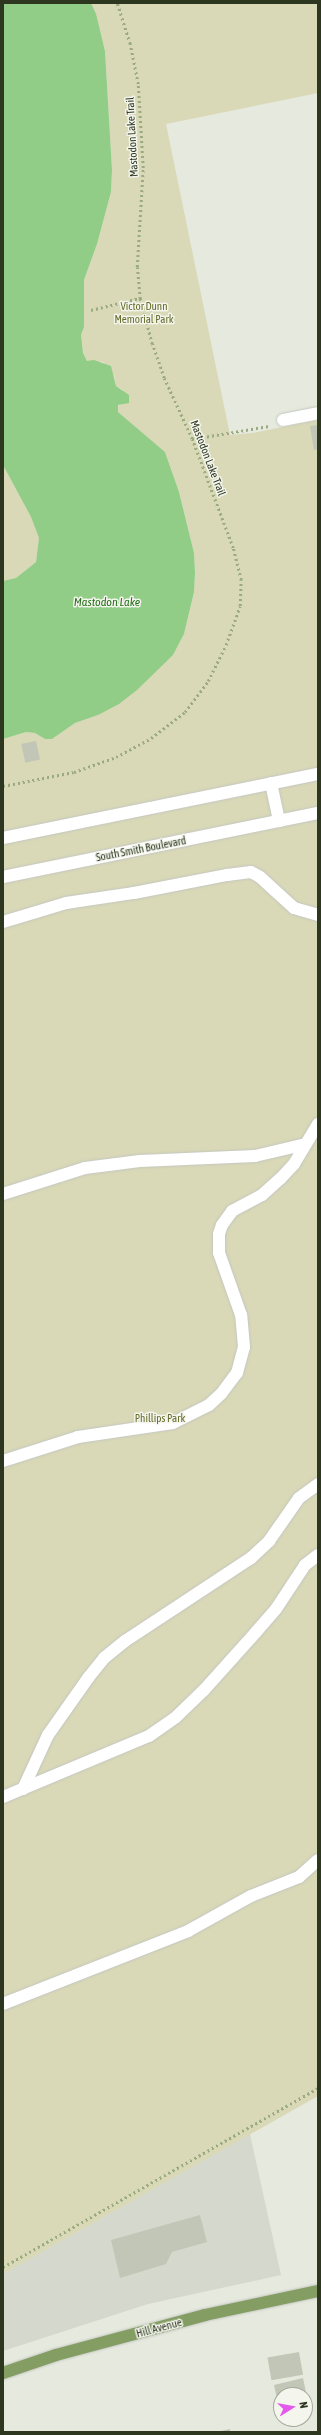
<!DOCTYPE html>
<style>
body{margin:0}
#map{position:relative;width:321px;height:2435px;overflow:hidden;background:#e6e9dd;font-family:"Asap Condensed",sans-serif}
div>[style]{position:absolute}
[style*='--x']{left:calc(var(--x)*1px);top:calc(var(--y)*1px);width:calc(var(--w)*1px);rotate:calc(var(--a)*1deg)}
.built>*{inset:0;background:#d5d8cc}
.green>*{inset:0;background:#d9d8b7}
.water>*{inset:0;background:#91cd86}
.building>*{inset:0;background:#c2c6b6;transform-origin:0 0}
.path>*{height:2.5px;margin-top:-1.25px;transform-origin:0;background:repeating-linear-gradient(90deg,#9aab7f 0 2px,transparent 0 5px)}
.roads{filter:drop-shadow(0 0 1px #c4c7c1) drop-shadow(0 0 1px #c4c7c1)}
.minor>*{height:12px;margin:-6px;padding:0 6px;transform-origin:6px;border-radius:6px;background:#fff}
.major>*{height:12px;margin:-6px;padding:0 6px;transform-origin:6px;border-radius:6px;background:#839d63}
span{translate:-50% -50%;white-space:nowrap;text-align:center;line-height:1.15;-webkit-text-stroke:3px #f4f6ed;paint-order:stroke}
.street-label{font-size:11px;color:#2d3720}
.park-label{font-size:11px;color:#666c2c}
.water-label{font-size:12px;color:#28701d;font-style:italic}
.frame{position:absolute;inset:0;border:4px solid #2d3720;pointer-events:none}
.north{position:absolute;left:273px;top:2387px;width:40px;height:40px;box-sizing:border-box;background:#f4f6ed;border:1px solid #a4aa9b;border-radius:50%;rotate:79deg;font-size:11px;font-weight:700;line-height:16px;text-align:center;color:#2d3720}
.north::after{content:'';display:block;margin:auto;width:14px;height:18px;background:#e458ec;clip-path:polygon(50% 0,100% 100%,50% 72%,0 100%)}
</style>
<div id="map">
<div class="built">
<div style="clip-path:polygon(250px 2134px,281px 2275px,148px 2304px,3px 2351px,3px 2274px)"></div>
</div>
<div class="green">
<div style="clip-path:polygon(91px 3px,318px 3px,318px 93px,166px 124px,230px 435px,253px 433px,318px 420px,318px 2096px,3px 2274px,3px 739px,26px 732px,35px 733px,45px 739px,52px 739px,75px 723px,98px 715px,156px 670px,173px 655px,184px 634px,194px 592px,195px 573px,194px 553px,179px 492px,165px 452px,118px 412px,118px 406px,123px 403px,123px 390px,116px 386px,114px 376px,103px 362px,87px 361px,83px 353px,81px 335px,84px 327px,84px 280px,97px 244px,111px 192px,112px 170px,105px 50px)"></div>
<div style="clip-path:polygon(3px 465px,31px 517px,39px 538px,36px 562px,16px 578px,3px 581px)"></div>
</div>
<div class="water">
<div style="clip-path:polygon(3px 3px,91px 3px,96px 14px,105px 51px,112px 170px,111px 192px,97px 244px,84px 280px,84px 327px,81px 335px,83px 353px,87px 361px,94px 360px,111px 366px,116px 386px,129px 395px,129px 403px,118px 405px,118px 412px,165px 452px,179px 492px,194px 553px,195px 573px,194px 592px,184px 634px,173px 655px,137px 690px,119px 704px,98px 715px,75px 723px,52px 739px,45px 739px,35px 733px,26px 732px,3px 739px,3px 581px,16px 578px,36px 562px,39px 538px,31px 517px,3px 465px)"></div>
</div>
<div class="building">
<div style="clip-path:polygon(318px 425px,318px 449px,314px 450px,310px 426px)"></div>
<div style="left:36px;top:741px;width:19px;height:15px;rotate:78deg"></div>
<div style="clip-path:polygon(200px 2215px,207px 2242px,172px 2252px,166px 2264px,120px 2278px,111px 2240px)"></div>
<div style="left:299px;top:2352px;width:23px;height:32px;rotate:80deg"></div>
<div style="clip-path:polygon(303px 2378px,310px 2411px,305px 2412px,305px 2395px,281px 2395px,280px 2411px,274px 2385px)"></div>
<div style="clip-path:polygon(230px 2429px,230px 2432px,221px 2432px,221px 2431px)"></div>
</div>
<div class="path">
<div style="--x:91;--y:310;--w:50;--a:-13.8"></div>
<div style="--x:192;--y:439;--w:78;--a:-9.6"></div>
<div style="--x:3;--y:786;--w:72;--a:-11.2"></div>
<div style="--x:74;--y:772;--w:45;--a:-19.7"></div>
<div style="--x:116;--y:757;--w:40;--a:-28"></div>
<div style="--x:151;--y:738;--w:43;--a:-37.4"></div>
<div style="--x:185;--y:712;--w:39;--a:-53"></div>
<div style="--x:208;--y:681;--w:40;--a:-63.4"></div>
<div style="--x:226;--y:645;--w:41;--a:-70.3"></div>
<div style="--x:240;--y:606;--w:26;--a:-88"></div>
<div style="--x:241;--y:580;--w:33;--a:-104"></div>
<div style="--x:233;--y:548;--w:116;--a:-110.6"></div>
<div style="--x:192;--y:439;--w:67;--a:-114.7"></div>
<div style="--x:164;--y:378;--w:36;--a:-109"></div>
<div style="--x:152;--y:344;--w:47;--a:-104.9"></div>
<div style="--x:140;--y:299;--w:32;--a:-95"></div>
<div style="--x:137;--y:267;--w:99;--a:-86.5"></div>
<div style="--x:143;--y:168;--w:84;--a:-93.4"></div>
<div style="--x:138;--y:84;--w:41;--a:-101.3"></div>
<div style="--x:130;--y:44;--w:43;--a:-107.6"></div>
<div style="--x:3;--y:2267;--w:362;--a:-29.6"></div>
</div>
<div class="roads">
<div class="minor">
<div style="--x:283;--y:420;--w:36;--a:-11"></div>
<div style="--x:271;--y:783;--w:39;--a:78"></div>
<div style="--x:3;--y:838;--w:321;--a:-11.5"></div>
<div style="--x:3;--y:877;--w:321;--a:-11.5"></div>
<div style="--x:3;--y:922;--w:66;--a:-16.8"></div>
<div style="--x:66;--y:903;--w:69;--a:-8.4"></div>
<div style="--x:134;--y:893;--w:95;--a:-11"></div>
<div style="--x:227;--y:875;--w:24;--a:-7"></div>
<div style="--x:251;--y:872;--w:10;--a:29"></div>
<div style="--x:260;--y:877;--w:46;--a:42.4"></div>
<div style="--x:294;--y:908;--w:25;--a:16"></div>
<div style="--x:3;--y:1194;--w:86;--a:-17.6"></div>
<div style="--x:85;--y:1168;--w:55;--a:-7.3"></div>
<div style="--x:140;--y:1161;--w:115;--a:-2.5"></div>
<div style="--x:255;--y:1156;--w:52;--a:-13.2"></div>
<div style="--x:3;--y:1461;--w:79;--a:-17.7"></div>
<div style="--x:78;--y:1437;--w:96;--a:-8.4"></div>
<div style="--x:173;--y:1423;--w:40;--a:-26.6"></div>
<div style="--x:209;--y:1405;--w:16;--a:-43"></div>
<div style="--x:221;--y:1394;--w:26;--a:-53"></div>
<div style="--x:237;--y:1373;--w:27;--a:-75"></div>
<div style="--x:244;--y:1347;--w:32;--a:-95"></div>
<div style="--x:241;--y:1315;--w:66;--a:-109.5"></div>
<div style="--x:219;--y:1253;--w:19;--a:-90"></div>
<div style="--x:219;--y:1234;--w:9;--a:-72"></div>
<div style="--x:222;--y:1225;--w:17;--a:-54"></div>
<div style="--x:232;--y:1211;--w:34;--a:-28"></div>
<div style="--x:262;--y:1195;--w:25;--a:-42"></div>
<div style="--x:281;--y:1178;--w:19;--a:-47"></div>
<div style="--x:294;--y:1164;--w:47;--a:-59"></div>
<div style="--x:23;--y:1789;--w:60;--a:-65.2"></div>
<div style="--x:48;--y:1735;--w:70;--a:-54.9"></div>
<div style="--x:88;--y:1678;--w:26;--a:-51"></div>
<div style="--x:104;--y:1658;--w:27;--a:-39"></div>
<div style="--x:125;--y:1641;--w:151;--a:-33.4"></div>
<div style="--x:251;--y:1558;--w:25;--a:-43"></div>
<div style="--x:269;--y:1541;--w:52;--a:-55.1"></div>
<div style="--x:299;--y:1498;--w:24;--a:-36"></div>
<div style="--x:3;--y:1797;--w:158;--a:-22.7"></div>
<div style="--x:149;--y:1736;--w:33;--a:-35"></div>
<div style="--x:176;--y:1717;--w:39;--a:-44"></div>
<div style="--x:204;--y:1690;--w:78;--a:-48.1"></div>
<div style="--x:256;--y:1632;--w:30;--a:-49"></div>
<div style="--x:276;--y:1609;--w:53;--a:-56.6"></div>
<div style="--x:305;--y:1565;--w:16;--a:-38"></div>
<div style="--x:3;--y:2004;--w:199;--a:-21.5"></div>
<div style="--x:188;--y:1931;--w:72;--a:-29.1"></div>
<div style="--x:251;--y:1896;--w:52;--a:-21.6"></div>
<div style="--x:299;--y:1877;--w:25;--a:-42"></div>
</div>
<div class="major">
<div style="--x:3;--y:2373;--w:56;--a:-18.8"></div>
<div style="--x:56;--y:2355;--w:154;--a:-15"></div>
<div style="--x:205;--y:2315;--w:116;--a:-12"></div>
</div>
</div>
<div class="street-label">
<span style="left:132px;top:137px;rotate:-93deg">Mastodon Lake Trail</span>
<span style="left:208px;top:458px;rotate:69deg">Mastodon Lake Trail</span>
<span style="left:141px;top:849px;rotate:-11deg">South Smith Boulevard</span>
<span style="left:159px;top:2328px;rotate:-15deg">Hill Avenue</span>
</div>
<div class="park-label">
<span style="left:144px;top:313px">Victor Dunn<br>Memorial Park</span>
<span style="left:160px;top:1418px">Phillips Park</span>
</div>
<div class="water-label">
<span style="left:107px;top:603px">Mastodon Lake</span>
</div>
<div class="frame"></div>
<div class="north">N</div>
</div>
